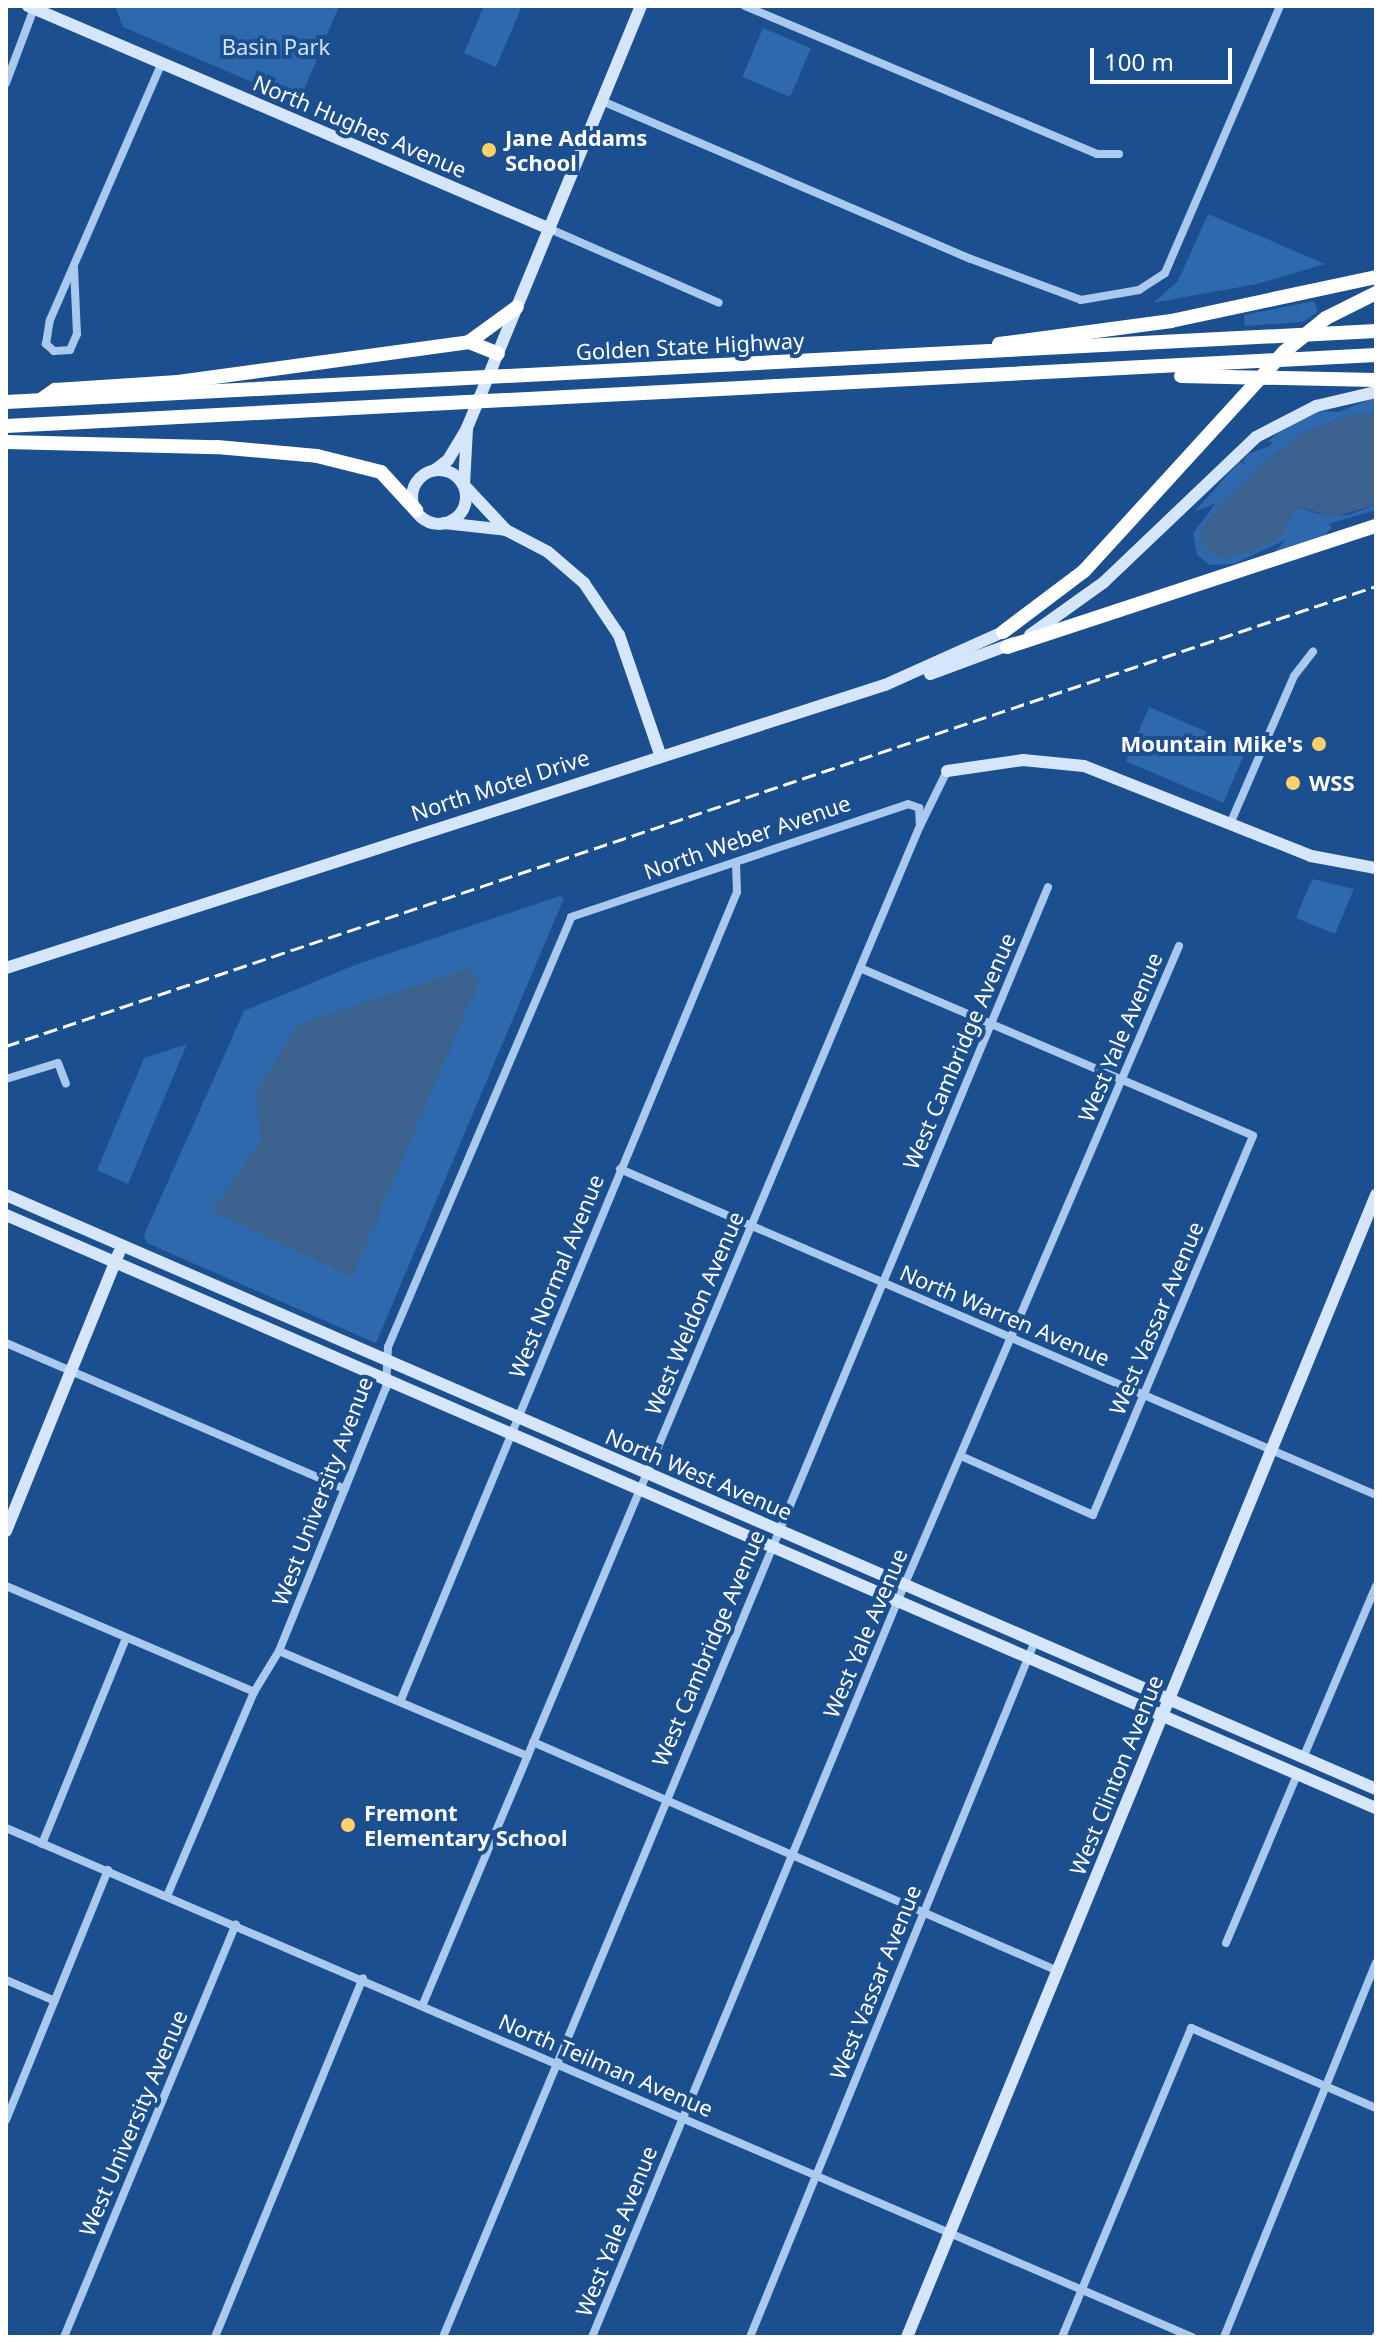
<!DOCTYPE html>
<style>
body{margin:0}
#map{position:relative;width:1382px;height:2343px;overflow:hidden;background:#1b4f8f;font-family:"Noto Sans",sans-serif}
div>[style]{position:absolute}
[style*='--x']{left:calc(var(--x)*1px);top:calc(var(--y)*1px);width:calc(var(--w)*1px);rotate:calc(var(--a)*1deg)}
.green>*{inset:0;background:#2e69ad;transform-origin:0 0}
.water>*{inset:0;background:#3c6290}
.street>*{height:8px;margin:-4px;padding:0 4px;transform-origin:4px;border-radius:4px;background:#a9c9ee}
.secondary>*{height:12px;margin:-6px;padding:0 6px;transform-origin:6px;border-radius:6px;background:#d6e6fa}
.secondary>.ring{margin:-6px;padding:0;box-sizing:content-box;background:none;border:12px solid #d6e6fa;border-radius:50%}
.highway>*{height:14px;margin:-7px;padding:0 7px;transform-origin:7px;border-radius:7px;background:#fff}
.rail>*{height:3px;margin-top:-1.5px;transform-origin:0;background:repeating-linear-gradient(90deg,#fff 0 14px,transparent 0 20px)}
.dots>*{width:22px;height:22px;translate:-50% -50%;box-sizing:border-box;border:4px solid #1b4f8f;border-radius:50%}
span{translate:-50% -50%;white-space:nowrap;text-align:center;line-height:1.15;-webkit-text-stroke:8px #1b4f8f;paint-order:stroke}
.park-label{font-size:22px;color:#cfe3fa}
.street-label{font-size:22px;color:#fff}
.poi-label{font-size:22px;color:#fff;font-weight:700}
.left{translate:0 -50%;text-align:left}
.right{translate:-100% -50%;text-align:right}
.frame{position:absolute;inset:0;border:8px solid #fff;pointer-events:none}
.scale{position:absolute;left:1090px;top:48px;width:142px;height:36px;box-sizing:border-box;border:4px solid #fff;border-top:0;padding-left:10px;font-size:24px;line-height:28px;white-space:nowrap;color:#fff;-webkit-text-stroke:6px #1b4f8f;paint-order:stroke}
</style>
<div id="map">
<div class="green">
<div style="clip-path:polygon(115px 6px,339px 6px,299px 102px,123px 27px)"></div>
<div style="clip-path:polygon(484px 6px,522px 6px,496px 67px,464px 53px)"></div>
<div style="left:763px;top:28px;width:52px;height:53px;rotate:23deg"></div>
<div style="clip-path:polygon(1208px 214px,1325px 264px,1257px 284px,1153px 303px,1178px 281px)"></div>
<div style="clip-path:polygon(1314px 301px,1318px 312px,1302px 322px,1245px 326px,1244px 315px)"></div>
<div style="clip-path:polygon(1376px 397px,1376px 413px,1349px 416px,1304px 432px,1262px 464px,1206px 522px,1287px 526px,1295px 506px,1318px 514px,1348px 515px,1376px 505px,1376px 510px,1328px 524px,1332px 527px,1323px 537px,1275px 552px,1285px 540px,1234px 564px,1210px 565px,1197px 555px,1193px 533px,1216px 503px,1194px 512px,1239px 462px,1246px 464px,1243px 461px,1248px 454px,1270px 446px,1273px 441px,1267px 442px,1284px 428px,1319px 411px,1338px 412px)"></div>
<div style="left:1149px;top:707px;width:106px;height:59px;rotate:23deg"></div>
<div style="clip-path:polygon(1312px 879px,1354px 889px,1335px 934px,1296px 918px)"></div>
<div style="clip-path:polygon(560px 896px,564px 898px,376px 1343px,147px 1243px,144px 1235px,244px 1011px,355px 965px)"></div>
<div style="clip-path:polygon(187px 1044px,128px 1184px,97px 1170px,144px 1058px)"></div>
</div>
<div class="water">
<div style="clip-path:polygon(1376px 413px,1376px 505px,1332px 517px,1296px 506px,1281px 537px,1271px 544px,1225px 559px,1205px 549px,1200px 536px,1206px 522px,1262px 464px,1304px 432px,1349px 416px)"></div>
<div style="clip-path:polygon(466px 969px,480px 978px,352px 1277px,211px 1211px,261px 1141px,256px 1093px,297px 1025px)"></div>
</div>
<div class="street">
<div style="--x:745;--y:6;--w:382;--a:22.8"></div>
<div style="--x:1097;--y:154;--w:22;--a:0"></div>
<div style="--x:6;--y:83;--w:82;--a:-69.4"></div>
<div style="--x:602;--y:101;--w:401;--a:23.2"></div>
<div style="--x:971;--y:259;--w:117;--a:20.4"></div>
<div style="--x:1081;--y:300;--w:59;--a:-9.8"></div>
<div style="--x:1139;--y:290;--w:31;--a:-33"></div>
<div style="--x:1165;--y:273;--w:291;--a:-66.7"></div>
<div style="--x:550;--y:229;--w:184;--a:23.6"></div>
<div style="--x:74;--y:268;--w:66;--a:87.4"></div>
<div style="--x:77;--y:334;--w:17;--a:114"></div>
<div style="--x:70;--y:350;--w:16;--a:176"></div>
<div style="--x:54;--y:351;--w:11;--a:-139"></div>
<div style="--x:46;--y:344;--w:24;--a:-81"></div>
<div style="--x:50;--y:320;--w:281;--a:-66.5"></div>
<div style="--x:1230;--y:824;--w:161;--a:-66.6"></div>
<div style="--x:1294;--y:676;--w:31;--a:-52"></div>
<div style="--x:860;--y:968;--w:427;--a:23.1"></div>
<div style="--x:1253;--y:1136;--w:411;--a:112.9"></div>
<div style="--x:1093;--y:1515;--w:145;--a:-155.9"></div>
<div style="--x:6;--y:1079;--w:54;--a:-17.1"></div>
<div style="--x:58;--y:1063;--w:22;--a:69"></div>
<div style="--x:620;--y:1169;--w:823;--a:23.33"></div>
<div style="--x:6;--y:1343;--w:369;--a:23.3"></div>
<div style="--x:6;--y:1586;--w:270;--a:23.1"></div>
<div style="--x:279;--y:1651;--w:270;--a:22.9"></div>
<div style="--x:400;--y:1702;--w:877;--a:-67.41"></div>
<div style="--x:737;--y:892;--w:28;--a:-92"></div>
<div style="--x:533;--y:1742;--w:573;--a:23.57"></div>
<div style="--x:1303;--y:1758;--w:187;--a:-67"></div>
<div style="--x:6;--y:1828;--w:1291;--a:23.23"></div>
<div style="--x:42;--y:1844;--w:222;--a:-67.8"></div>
<div style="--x:167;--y:1896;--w:222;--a:-66.9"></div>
<div style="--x:254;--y:1692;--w:48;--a:-58.6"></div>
<div style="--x:279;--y:1651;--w:284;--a:-67.9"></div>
<div style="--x:386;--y:1388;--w:41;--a:-87.2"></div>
<div style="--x:388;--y:1347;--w:467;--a:-66.9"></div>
<div style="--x:571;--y:917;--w:355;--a:-18.5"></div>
<div style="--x:908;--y:804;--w:12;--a:20"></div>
<div style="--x:919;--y:808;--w:18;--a:87"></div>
<div style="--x:1226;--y:1943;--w:182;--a:-67.1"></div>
<div style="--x:6;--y:1980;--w:53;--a:23.2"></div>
<div style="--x:423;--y:2004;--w:1279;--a:-67.13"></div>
<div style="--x:920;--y:826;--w:61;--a:-63.9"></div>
<div style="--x:6;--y:2120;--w:270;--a:-67.8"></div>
<div style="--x:64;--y:2337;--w:447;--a:-67.4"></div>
<div style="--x:215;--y:2337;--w:388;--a:-67.6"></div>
<div style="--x:443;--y:2337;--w:1571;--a:-67.35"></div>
<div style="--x:592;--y:2337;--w:798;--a:-67.45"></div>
<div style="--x:898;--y:1600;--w:712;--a:-66.75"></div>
<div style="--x:750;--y:2337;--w:752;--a:-67.73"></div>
<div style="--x:1062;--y:2337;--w:335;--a:-67.3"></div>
<div style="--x:1191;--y:2028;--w:202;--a:23.4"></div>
<div style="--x:1224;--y:2337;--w:404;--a:-67.9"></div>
<div style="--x:1376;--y:2337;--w:1;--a:-90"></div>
</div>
<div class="secondary">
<div style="--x:28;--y:6;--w:568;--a:23.13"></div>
<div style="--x:467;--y:428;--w:57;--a:93"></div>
<div style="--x:464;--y:485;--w:62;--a:47"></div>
<div style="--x:435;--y:470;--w:16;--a:-38"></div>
<div style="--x:448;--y:460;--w:37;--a:-59"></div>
<div style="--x:467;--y:428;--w:456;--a:-67.6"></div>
<div class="ring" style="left:412px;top:470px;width:42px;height:42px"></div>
<div style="--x:444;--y:523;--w:62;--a:6.4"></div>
<div style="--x:506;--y:530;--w:47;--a:27.6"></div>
<div style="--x:548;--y:552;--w:48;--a:40.7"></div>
<div style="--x:584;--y:583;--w:63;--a:56.1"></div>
<div style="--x:619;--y:635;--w:126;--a:71"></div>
<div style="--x:1030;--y:635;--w:91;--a:-35.6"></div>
<div style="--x:1104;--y:582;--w:210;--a:-43.6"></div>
<div style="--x:1256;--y:437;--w:68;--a:-27.3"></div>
<div style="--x:1316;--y:406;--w:62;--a:-13.1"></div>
<div style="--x:930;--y:674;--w:90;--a:-20.3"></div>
<div style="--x:947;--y:771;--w:77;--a:-8.2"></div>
<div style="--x:1023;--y:760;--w:61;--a:5.6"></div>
<div style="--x:1084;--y:766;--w:244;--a:21.6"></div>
<div style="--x:1311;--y:856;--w:66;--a:10.5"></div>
<div style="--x:6;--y:968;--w:923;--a:-17.85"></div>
<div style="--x:885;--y:685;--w:129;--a:-24.2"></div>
<div style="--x:6;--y:1195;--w:1493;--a:23.44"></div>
<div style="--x:6;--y:1215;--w:1493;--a:23.41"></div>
<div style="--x:6;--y:1531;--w:300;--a:-67.9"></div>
<div style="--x:907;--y:2337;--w:1235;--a:-67.67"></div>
</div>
<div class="highway">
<div style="--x:469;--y:342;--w:31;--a:22"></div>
<div style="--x:999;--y:344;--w:174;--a:-7.6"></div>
<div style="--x:1171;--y:321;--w:210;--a:-12.1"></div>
<div style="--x:1181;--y:376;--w:195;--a:1.2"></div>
<div style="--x:42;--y:399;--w:16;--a:-35"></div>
<div style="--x:55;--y:390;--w:123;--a:-3.7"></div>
<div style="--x:178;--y:382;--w:294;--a:-7.8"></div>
<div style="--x:469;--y:342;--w:59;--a:-36.1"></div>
<div style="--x:6;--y:402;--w:1372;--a:-2.97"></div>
<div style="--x:6;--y:426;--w:1372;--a:-2.97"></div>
<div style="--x:6;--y:442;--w:211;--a:1.4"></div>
<div style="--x:217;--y:447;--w:100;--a:5.1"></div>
<div style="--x:317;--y:456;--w:66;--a:14"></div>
<div style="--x:381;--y:472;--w:52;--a:47.4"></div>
<div style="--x:1003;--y:632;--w:101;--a:-37"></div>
<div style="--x:1084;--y:571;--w:297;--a:-47.6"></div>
<div style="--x:1284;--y:352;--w:54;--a:-39"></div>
<div style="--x:1326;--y:318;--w:56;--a:-26.6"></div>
<div style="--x:1007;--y:647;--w:388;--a:-18.2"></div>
</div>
<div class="rail">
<div style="--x:6;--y:1046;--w:1445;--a:-18.56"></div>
</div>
<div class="dots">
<div style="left:489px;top:150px;background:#ffd166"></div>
<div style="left:1319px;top:744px;background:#ffd166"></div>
<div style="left:1293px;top:783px;background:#ffd166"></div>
<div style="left:348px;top:1825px;background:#ffd166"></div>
</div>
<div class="park-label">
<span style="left:276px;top:47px">Basin Park</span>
</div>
<div class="street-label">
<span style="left:360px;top:126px;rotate:23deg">North Hughes Avenue</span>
<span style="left:690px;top:346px;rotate:-3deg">Golden State Highway</span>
<span style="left:500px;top:785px;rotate:-18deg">North Motel Drive</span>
<span style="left:747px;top:837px;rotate:-19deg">North Weber Avenue</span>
<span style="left:1120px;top:1037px;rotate:-67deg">West Yale Avenue</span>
<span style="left:959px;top:1051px;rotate:-67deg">West Cambridge Avenue</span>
<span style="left:556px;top:1276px;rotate:-68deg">West Normal Avenue</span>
<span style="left:694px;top:1313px;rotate:-67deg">West Weldon Avenue</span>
<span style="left:1005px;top:1315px;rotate:23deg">North Warren Avenue</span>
<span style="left:1156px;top:1318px;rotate:-67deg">West Vassar Avenue</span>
<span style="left:699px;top:1474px;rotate:23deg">North West Avenue</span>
<span style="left:322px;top:1491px;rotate:-69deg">West University Avenue</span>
<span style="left:865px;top:1633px;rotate:-67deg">West Yale Avenue</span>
<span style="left:708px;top:1648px;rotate:-67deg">West Cambridge Avenue</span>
<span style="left:1116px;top:1775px;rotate:-68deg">West Clinton Avenue</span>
<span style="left:875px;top:1982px;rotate:-68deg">West Vassar Avenue</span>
<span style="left:606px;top:2065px;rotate:23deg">North Teilman Avenue</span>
<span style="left:133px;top:2123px;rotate:-67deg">West University Avenue</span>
<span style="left:616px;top:2231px;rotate:-68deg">West Yale Avenue</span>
</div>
<div class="poi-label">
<span class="left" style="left:505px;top:150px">Jane Addams<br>School</span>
<span class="right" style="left:1303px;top:744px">Mountain Mike's</span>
<span class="left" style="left:1309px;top:783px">WSS</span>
<span class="left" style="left:364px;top:1825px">Fremont<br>Elementary School</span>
</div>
<div class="frame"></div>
<div class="scale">100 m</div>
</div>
